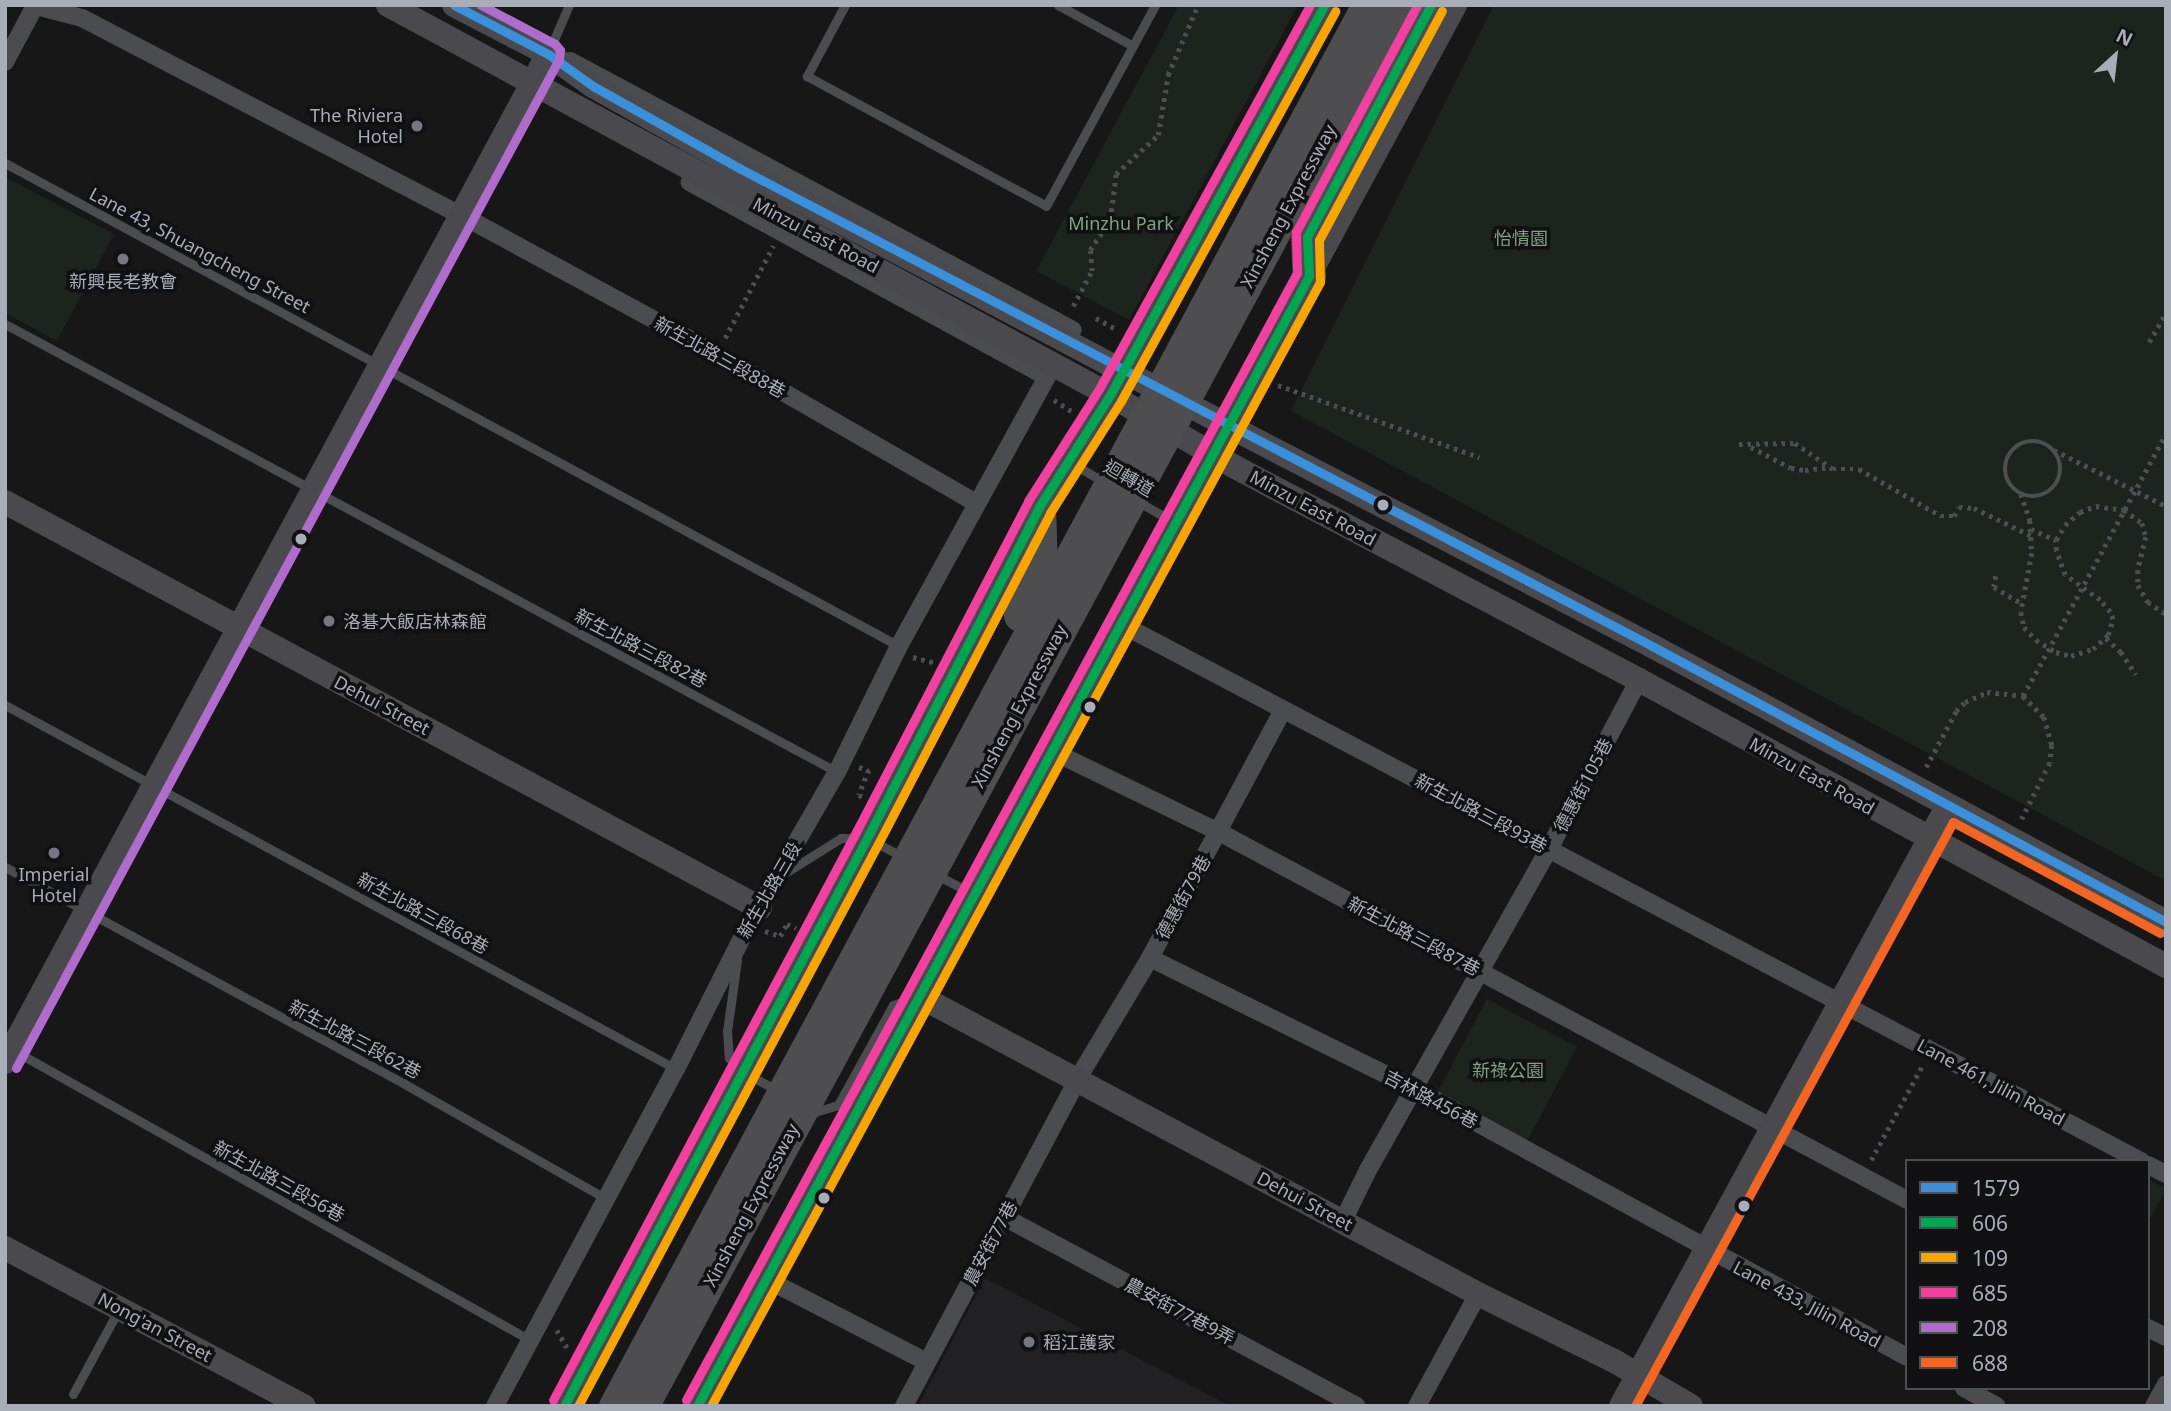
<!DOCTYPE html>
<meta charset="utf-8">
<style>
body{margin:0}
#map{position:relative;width:2171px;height:1411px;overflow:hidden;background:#171717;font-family:"Noto Sans","Noto Sans TC",sans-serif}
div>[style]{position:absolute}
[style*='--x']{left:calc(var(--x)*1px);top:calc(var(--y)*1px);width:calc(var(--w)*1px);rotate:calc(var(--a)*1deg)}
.built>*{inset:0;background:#212123}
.green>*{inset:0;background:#1d241e;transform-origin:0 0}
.path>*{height:4.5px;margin-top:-2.25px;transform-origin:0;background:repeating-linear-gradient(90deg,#4d4e52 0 3.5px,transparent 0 8.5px)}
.path>.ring{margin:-2.25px;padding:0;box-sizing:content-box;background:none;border:4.5px solid #4d4e52;border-radius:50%}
.lane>*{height:9px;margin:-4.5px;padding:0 4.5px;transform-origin:4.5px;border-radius:4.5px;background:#4b4c50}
.street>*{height:18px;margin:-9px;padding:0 9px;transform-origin:9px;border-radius:9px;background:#4b4c50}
.secondary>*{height:24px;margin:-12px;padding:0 12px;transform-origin:12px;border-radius:12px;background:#4a4a4e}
.highway>*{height:33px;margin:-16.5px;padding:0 16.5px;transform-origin:16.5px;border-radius:16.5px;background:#4e4e51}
.secondary-bridge>*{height:24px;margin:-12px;padding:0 12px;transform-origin:12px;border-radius:12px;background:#4a4a4e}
.highway-bridge>*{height:33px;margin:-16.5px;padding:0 16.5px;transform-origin:16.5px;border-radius:16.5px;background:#4e4e51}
.bus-1>*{height:9px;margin:-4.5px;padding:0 4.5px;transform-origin:4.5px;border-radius:4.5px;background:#3a90db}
.bus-2>*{height:9px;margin:-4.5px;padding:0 4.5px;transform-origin:4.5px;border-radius:4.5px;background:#00a651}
.bus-3>*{height:9px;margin:-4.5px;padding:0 4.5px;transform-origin:4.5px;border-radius:4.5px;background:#f7a600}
.bus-4>*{height:9px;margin:-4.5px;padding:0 4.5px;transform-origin:4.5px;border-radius:4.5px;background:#f240a1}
.bus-5>*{height:9px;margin:-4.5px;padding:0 4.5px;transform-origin:4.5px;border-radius:4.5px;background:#b06ccc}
.bus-6>*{height:9px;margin:-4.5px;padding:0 4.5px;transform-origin:4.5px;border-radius:4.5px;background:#f26522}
.dots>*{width:19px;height:19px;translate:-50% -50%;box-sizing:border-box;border:4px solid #111113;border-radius:50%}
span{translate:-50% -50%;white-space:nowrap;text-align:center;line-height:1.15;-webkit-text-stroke:7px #111113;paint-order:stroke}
.poi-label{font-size:18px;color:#a8adb8}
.right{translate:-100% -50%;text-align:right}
.left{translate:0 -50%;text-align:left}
.street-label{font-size:18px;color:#a8adb8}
.park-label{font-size:18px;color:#7fa381}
.frame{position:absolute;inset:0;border:7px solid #a8adb8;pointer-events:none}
.legend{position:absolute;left:1905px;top:1159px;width:245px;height:231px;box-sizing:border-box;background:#111113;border:2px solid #4d4f55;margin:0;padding:9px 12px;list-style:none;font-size:21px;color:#a8adb8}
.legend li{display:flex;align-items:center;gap:14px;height:35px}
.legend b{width:35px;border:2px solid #4d4f55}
.north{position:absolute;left:2080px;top:21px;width:70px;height:70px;-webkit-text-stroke:5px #111113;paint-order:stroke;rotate:27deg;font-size:19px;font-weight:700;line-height:28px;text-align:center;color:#a8adb8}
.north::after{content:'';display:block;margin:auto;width:24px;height:32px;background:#a8adb8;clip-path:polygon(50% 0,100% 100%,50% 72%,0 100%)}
</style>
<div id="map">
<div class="built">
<div style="clip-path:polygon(985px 1278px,1230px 1406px,918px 1406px)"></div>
</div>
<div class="green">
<div style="clip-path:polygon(1179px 5px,1298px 5px,1129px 320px,1036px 271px)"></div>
<div style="clip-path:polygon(1494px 5px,2166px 5px,2166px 881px,1291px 411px)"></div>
<div style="clip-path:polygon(5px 177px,114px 234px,57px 341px,5px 313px)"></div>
<div style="left:1487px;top:999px;width:102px;height:106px;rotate:28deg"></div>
<div style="left:2148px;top:1179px;width:21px;height:139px;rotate:29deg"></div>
</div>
<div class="path">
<div style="--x:1073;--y:306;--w:40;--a:-62"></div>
<div style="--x:1092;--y:271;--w:21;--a:-95"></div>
<div style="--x:1090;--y:250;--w:36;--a:-56"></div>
<div style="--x:1110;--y:220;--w:46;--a:-82.6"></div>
<div style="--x:1116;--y:174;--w:57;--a:-42.9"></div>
<div style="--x:1158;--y:135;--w:61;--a:-80.5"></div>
<div style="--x:1168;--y:75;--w:76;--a:-66.8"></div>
<div style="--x:1096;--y:318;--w:21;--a:29"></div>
<div style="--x:725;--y:338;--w:104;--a:-62.4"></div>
<div style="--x:2149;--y:342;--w:34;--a:-60"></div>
<div style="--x:1278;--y:385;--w:214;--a:19.7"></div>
<div style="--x:1054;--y:400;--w:22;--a:32"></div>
<div class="ring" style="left:2005px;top:441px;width:51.5px;height:51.5px"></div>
<div style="--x:1739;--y:444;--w:56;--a:-1"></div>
<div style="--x:1795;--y:443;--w:46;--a:34.4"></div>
<div style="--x:1833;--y:469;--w:26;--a:0"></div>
<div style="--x:1859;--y:469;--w:95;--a:29.8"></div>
<div style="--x:1941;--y:516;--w:13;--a:0"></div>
<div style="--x:1954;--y:516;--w:10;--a:-61"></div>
<div style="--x:1959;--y:507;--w:15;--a:4"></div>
<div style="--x:1974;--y:508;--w:64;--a:25.8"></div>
<div style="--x:1751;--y:447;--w:45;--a:27.7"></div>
<div style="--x:1791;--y:468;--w:14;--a:8"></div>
<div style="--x:1805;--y:470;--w:25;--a:-7"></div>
<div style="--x:2054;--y:450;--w:125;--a:26.6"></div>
<div style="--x:2021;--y:494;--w:28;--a:71"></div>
<div style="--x:2030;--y:520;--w:33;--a:87"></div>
<div style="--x:2032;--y:553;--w:60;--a:100.6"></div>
<div style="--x:2021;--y:612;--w:15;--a:79"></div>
<div style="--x:2024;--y:627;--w:18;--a:47"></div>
<div style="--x:2036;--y:640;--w:23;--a:31"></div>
<div style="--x:2056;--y:652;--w:16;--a:15"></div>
<div style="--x:2071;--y:656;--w:23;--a:-18"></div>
<div style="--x:2093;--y:649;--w:21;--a:-43"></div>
<div style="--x:2108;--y:635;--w:17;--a:-73"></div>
<div style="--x:2113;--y:619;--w:8;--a:-113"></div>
<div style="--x:2110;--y:612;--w:16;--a:-130"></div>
<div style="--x:2100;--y:600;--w:43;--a:-144.5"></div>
<div style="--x:2065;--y:575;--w:27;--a:-110"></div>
<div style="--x:2056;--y:550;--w:10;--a:-90"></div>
<div style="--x:2056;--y:540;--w:17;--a:-59"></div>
<div style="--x:2065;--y:525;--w:20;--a:-41"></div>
<div style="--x:2080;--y:512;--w:17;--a:-21"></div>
<div style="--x:2096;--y:506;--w:28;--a:8"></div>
<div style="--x:2124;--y:510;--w:22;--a:36"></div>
<div style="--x:2142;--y:523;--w:15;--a:74"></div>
<div style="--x:2146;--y:537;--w:34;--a:104"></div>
<div style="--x:2138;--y:570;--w:15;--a:90"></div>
<div style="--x:2138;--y:585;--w:20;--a:60"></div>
<div style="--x:2148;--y:602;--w:22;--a:34"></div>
<div style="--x:2031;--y:529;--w:27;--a:24"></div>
<div style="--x:1996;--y:576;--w:11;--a:100"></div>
<div style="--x:1994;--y:587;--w:33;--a:31"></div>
<div style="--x:2106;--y:638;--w:21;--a:43"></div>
<div style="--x:2121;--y:652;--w:27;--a:56"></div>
<div style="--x:913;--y:657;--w:23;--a:15"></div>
<div style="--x:2023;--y:696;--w:298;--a:-61.4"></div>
<div style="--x:859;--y:767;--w:10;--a:17"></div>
<div style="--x:869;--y:770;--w:27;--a:112"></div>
<div style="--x:859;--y:795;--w:7;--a:27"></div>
<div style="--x:1926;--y:767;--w:64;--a:-61.8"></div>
<div style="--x:1956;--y:711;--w:13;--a:-45"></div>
<div style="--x:1965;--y:702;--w:24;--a:-24"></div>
<div style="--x:1987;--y:692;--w:36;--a:6"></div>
<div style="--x:2023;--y:696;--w:30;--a:45"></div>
<div style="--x:2044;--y:717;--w:29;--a:74"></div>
<div style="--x:2052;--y:745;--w:18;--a:96"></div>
<div style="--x:2050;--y:763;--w:63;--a:116.6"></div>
<div style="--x:765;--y:931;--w:16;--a:18"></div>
<div style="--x:780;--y:936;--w:14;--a:-60"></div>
<div style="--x:787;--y:924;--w:10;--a:24"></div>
<div style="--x:1871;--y:1160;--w:107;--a:-61.5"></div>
<div style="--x:557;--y:1330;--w:22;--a:60"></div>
</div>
<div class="lane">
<div style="--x:845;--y:5;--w:81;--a:118.2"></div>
<div style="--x:807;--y:76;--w:272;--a:28.5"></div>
<div style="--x:1046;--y:206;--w:229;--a:-61.5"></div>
<div style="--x:1058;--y:5;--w:85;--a:28.7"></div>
<div style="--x:549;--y:51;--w:50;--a:-66.5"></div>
<div style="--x:5;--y:163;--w:1016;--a:28.38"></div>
<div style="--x:5;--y:324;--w:945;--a:28.3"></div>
<div style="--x:1068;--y:461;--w:42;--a:30.3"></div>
<div style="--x:1135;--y:500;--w:45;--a:29.4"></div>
<div style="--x:5;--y:705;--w:763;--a:28.48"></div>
<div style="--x:5;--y:867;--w:453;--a:28.5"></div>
<div style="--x:403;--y:1083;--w:234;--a:29.7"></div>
<div style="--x:782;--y:875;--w:70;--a:-32.1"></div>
<div style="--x:841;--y:838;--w:26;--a:0"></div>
<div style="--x:867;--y:838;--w:41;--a:27.8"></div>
<div style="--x:937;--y:875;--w:38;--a:28"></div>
<div style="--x:737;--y:960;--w:72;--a:98"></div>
<div style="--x:727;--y:1031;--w:27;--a:86"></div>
<div style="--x:729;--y:1058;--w:18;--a:47"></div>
<div style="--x:741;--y:1071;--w:41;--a:27.8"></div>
<div style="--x:13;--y:1050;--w:593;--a:29.29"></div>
<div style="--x:810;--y:1109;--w:6;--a:31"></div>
<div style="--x:815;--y:1112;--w:24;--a:-17"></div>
<div style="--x:838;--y:1105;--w:114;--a:-61.2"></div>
<div style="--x:893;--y:1005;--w:20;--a:-20"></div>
<div style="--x:73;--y:1394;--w:97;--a:-61.6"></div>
</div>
<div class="street">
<div style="--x:33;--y:5;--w:51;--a:14.9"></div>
<div style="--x:82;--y:18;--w:427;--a:27.5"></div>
<div style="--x:461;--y:215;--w:291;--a:28.5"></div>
<div style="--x:717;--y:354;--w:299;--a:29.9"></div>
<div style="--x:570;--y:61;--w:570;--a:28.14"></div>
<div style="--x:5;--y:62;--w:64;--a:-61.8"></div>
<div style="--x:35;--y:6;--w:10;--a:-6"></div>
<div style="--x:1121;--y:624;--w:1153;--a:27.77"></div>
<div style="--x:1052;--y:751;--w:186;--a:25.9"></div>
<div style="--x:1219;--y:832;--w:780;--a:28.14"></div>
<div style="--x:1150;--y:958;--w:296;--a:26.3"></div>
<div style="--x:1415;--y:1089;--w:560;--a:28.58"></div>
<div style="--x:2148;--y:1165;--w:20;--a:27"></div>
<div style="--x:1004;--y:1217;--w:400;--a:28.2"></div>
<div style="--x:1343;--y:1221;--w:57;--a:-63.9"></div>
<div style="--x:1368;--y:1170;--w:369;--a:-60.6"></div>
<div style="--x:1549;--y:849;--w:191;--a:-62"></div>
<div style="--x:766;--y:1279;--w:181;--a:27.3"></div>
<div style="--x:2148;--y:1328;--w:20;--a:27"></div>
<div style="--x:1964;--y:1388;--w:37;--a:29"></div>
<div style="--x:495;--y:1406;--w:383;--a:-61.8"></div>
<div style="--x:676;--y:1069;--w:160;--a:-63.3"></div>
<div style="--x:748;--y:926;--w:178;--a:-60"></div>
<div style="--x:837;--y:772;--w:140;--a:-63.8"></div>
<div style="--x:899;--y:646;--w:307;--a:-61.2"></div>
<div style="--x:1047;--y:377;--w:407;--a:-151.4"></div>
<div style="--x:904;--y:1406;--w:369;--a:-62"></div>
<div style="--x:1077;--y:1080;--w:142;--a:-59.1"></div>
<div style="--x:1150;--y:958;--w:281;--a:-61.8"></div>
<div style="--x:1417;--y:1406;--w:128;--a:-61.4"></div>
<div style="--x:2154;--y:1406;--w:25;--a:-61"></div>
</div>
<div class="secondary">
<div style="--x:388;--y:5;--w:383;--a:28.4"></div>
<div style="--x:454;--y:5;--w:106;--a:27.5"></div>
<div style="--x:548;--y:54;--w:55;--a:35.4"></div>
<div style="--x:593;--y:86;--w:167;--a:29.3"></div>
<div style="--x:1123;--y:371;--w:596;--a:27.47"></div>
<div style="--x:1652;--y:646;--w:583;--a:28.23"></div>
<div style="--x:1110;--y:395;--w:144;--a:29.9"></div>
<div style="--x:1235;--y:467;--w:457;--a:27.8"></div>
<div style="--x:1639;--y:680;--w:600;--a:28.49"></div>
<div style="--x:5;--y:502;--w:857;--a:28.27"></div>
<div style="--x:919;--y:996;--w:633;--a:28.06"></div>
<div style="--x:1478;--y:1294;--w:154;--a:26.2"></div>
<div style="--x:1616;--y:1362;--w:87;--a:30.4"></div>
<div style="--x:5;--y:1062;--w:1145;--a:-61.69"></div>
<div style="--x:5;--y:1248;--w:338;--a:27.9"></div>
<div style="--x:564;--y:1406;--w:644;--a:-61.92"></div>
<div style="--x:867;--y:838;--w:373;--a:-62.5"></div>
<div style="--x:1039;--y:507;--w:133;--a:-57.6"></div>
<div style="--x:1110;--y:395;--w:445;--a:-61.2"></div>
<div style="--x:697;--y:1406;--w:1593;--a:-61.58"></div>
<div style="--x:1621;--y:1406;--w:684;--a:-61.45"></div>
</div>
<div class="highway">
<div style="--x:1309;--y:276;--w:39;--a:-93"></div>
<div style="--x:1307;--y:237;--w:263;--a:-61.9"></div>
<div style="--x:1020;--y:615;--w:50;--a:-65"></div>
<div style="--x:1041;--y:570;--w:63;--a:-91.8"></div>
</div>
<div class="secondary-bridge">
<div style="--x:739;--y:168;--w:434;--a:27.9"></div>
<div style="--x:725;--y:187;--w:438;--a:28.4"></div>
</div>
<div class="highway-bridge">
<div style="--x:615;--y:1406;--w:1591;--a:-61.74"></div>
<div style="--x:642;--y:1406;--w:1591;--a:-61.71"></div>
</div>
<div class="bus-1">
<div style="--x:454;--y:5;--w:106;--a:27.5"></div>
<div style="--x:548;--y:54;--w:55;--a:35.4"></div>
<div style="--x:593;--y:86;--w:167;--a:29.3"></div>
<div style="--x:739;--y:168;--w:1031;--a:27.63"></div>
<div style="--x:1652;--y:646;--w:583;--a:28.23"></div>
</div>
<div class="bus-2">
<div style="--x:564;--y:1406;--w:644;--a:-61.92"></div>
<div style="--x:867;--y:838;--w:373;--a:-62.5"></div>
<div style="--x:1039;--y:507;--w:133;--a:-57.6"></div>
<div style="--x:1110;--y:395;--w:445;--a:-61.2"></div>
<div style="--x:697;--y:1406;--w:1285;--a:-61.56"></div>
<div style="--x:1309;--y:276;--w:39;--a:-93"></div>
<div style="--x:1307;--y:237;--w:263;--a:-61.9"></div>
</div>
<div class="bus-3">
<div style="--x:578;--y:1406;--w:637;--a:-61.91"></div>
<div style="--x:878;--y:844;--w:373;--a:-62.5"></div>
<div style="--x:1050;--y:513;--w:133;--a:-57.6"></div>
<div style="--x:1121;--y:401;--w:445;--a:-61.2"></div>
<div style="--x:711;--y:1406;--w:1278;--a:-61.55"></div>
<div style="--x:1320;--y:282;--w:42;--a:-91.4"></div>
<div style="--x:1319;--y:240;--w:260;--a:-61.8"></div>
</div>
<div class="bus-4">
<div style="--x:553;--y:1400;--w:644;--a:-61.92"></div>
<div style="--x:856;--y:832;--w:373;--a:-62.5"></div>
<div style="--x:1028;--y:501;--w:133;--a:-57.6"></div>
<div style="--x:1099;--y:389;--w:438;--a:-61.2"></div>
<div style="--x:686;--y:1400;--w:1282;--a:-61.54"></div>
<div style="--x:1297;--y:273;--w:41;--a:-91.4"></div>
<div style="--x:1296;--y:232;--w:257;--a:-61.9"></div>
</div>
<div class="bus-5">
<div style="--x:16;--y:1068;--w:1146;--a:-61.71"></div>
<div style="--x:559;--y:59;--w:9;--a:-84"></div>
<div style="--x:560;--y:50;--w:8;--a:-130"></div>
<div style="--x:555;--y:44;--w:84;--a:-152.2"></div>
</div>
<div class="bus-6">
<div style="--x:1635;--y:1406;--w:665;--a:-61.43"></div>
<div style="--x:1953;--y:822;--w:235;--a:28.2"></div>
</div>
<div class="dots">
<div style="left:417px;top:126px;background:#757880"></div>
<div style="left:123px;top:259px;background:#757880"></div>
<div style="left:1383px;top:505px;background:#a8adb8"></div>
<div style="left:301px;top:539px;background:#a8adb8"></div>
<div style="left:329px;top:621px;background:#757880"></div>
<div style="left:1090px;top:707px;background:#a8adb8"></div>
<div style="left:54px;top:853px;background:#757880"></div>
<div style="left:824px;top:1198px;background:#a8adb8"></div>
<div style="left:1744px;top:1206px;background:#a8adb8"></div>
<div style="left:1029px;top:1342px;background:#757880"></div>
</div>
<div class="poi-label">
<span class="right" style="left:403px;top:126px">The Riviera<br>Hotel</span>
<span style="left:123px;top:281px">新興長老教會</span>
<span class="left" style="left:343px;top:621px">洛碁大飯店林森館</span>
<span style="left:54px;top:885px">Imperial<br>Hotel</span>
<span class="left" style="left:1043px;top:1342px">稻江護家</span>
</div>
<div class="street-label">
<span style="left:1288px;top:206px;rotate:-62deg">Xinsheng Expressway</span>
<span style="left:816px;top:235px;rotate:28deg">Minzu East Road</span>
<span style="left:200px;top:250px;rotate:28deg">Lane 43, Shuangcheng Street</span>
<span style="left:720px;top:357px;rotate:29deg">新生北路三段88巷</span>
<span style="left:1129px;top:478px;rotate:30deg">迴轉道</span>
<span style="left:1313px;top:508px;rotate:28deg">Minzu East Road</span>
<span style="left:641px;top:648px;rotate:28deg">新生北路三段82巷</span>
<span style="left:382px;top:705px;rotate:28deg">Dehui Street</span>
<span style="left:1019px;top:706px;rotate:-62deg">Xinsheng Expressway</span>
<span style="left:1812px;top:776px;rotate:29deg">Minzu East Road</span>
<span style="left:1583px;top:785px;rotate:-62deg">德惠街105巷</span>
<span style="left:1481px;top:813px;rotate:28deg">新生北路三段93巷</span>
<span style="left:769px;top:890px;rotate:-60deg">新生北路三段</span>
<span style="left:1183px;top:897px;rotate:-61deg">德惠街79巷</span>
<span style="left:423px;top:913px;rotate:29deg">新生北路三段68巷</span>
<span style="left:1414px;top:936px;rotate:28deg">新生北路三段87巷</span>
<span style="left:355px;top:1039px;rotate:28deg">新生北路三段62巷</span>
<span style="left:1991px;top:1082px;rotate:28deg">Lane 461, Jilin Road</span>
<span style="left:1431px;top:1099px;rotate:28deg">吉林路456巷</span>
<span style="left:279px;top:1181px;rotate:29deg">新生北路三段56巷</span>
<span style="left:1305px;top:1201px;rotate:28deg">Dehui Street</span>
<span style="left:751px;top:1205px;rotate:-62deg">Xinsheng Expressway</span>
<span style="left:990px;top:1243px;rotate:-62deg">農安街77巷</span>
<span style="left:1807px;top:1304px;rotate:28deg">Lane 433, Jilin Road</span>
<span style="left:1180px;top:1311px;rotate:28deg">農安街77巷9弄</span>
<span style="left:155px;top:1327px;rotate:28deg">Nong'an Street</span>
</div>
<div class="park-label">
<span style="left:1121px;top:223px">Minzhu Park</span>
<span style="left:1521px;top:238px">怡情園</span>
<span style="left:1508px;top:1070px">新祿公園</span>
</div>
<div class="frame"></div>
<ul class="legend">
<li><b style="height:9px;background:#3a90db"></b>1579</li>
<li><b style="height:9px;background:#00a651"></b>606</li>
<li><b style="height:9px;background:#f7a600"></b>109</li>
<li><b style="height:9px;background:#f240a1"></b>685</li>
<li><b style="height:9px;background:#b06ccc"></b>208</li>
<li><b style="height:9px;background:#f26522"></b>688</li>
</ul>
<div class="north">N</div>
</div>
